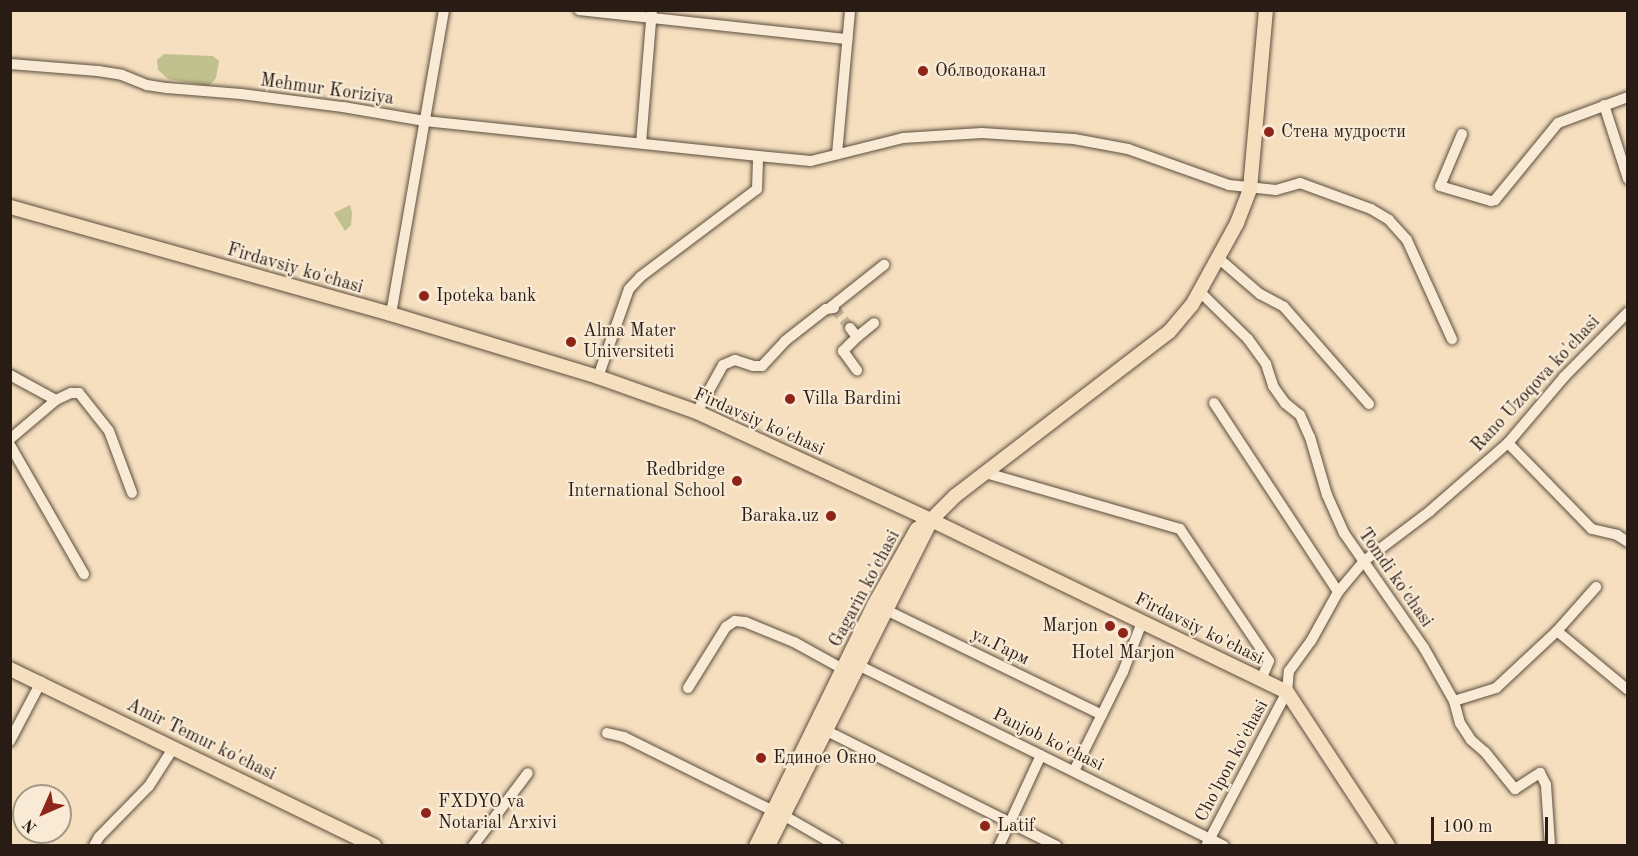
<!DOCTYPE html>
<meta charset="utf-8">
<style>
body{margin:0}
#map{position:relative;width:1638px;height:856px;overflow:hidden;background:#f5dfbe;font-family:"Old Standard TT",serif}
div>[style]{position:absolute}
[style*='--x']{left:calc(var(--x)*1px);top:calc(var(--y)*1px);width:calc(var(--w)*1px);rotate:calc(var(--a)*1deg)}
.green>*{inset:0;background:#c0c18e}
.minor-tunnel>*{height:10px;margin-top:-5px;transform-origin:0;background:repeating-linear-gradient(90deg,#ccb89c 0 10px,transparent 0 15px)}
.roads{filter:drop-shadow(0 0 2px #5c4d3f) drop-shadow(0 0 2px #5c4d3f)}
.minor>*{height:10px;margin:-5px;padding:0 5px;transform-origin:5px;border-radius:5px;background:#f8ead5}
.major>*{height:14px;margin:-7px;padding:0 7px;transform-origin:7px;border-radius:7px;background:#f5dfbe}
.dots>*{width:16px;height:16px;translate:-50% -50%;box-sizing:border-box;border:3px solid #f8ead5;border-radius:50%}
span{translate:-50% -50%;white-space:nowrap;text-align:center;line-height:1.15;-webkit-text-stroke:4.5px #f8ead5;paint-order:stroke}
.poi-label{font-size:18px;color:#291c15}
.left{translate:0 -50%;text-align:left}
.right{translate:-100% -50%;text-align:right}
.street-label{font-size:18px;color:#291c15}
.frame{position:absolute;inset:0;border:12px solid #291c15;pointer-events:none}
.north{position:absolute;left:12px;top:784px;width:60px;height:60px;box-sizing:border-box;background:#f8ead5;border:2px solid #a59888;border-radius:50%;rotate:225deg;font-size:16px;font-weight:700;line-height:24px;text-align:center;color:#291c15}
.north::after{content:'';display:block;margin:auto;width:21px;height:27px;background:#8f2418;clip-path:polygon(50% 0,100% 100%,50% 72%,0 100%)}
.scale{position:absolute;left:1431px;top:817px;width:117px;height:27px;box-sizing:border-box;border:3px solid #291c15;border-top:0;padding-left:8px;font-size:18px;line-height:21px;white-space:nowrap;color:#291c15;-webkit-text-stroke:4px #f8ead5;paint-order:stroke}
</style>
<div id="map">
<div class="green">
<div style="clip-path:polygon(164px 54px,213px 56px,219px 61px,216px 78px,209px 86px,168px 79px,158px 70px,157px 60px)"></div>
<div style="clip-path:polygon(350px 205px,352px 213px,351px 225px,345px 231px,334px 213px)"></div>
</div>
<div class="minor-tunnel">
<div style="--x:834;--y:308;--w:26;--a:51"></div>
</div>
<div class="roads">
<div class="minor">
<div style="--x:579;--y:10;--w:270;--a:6.2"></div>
<div style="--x:10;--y:64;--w:88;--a:4.5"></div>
<div style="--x:98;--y:71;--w:24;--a:9"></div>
<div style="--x:122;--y:75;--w:27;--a:22"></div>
<div style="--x:147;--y:85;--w:20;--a:9"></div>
<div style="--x:167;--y:88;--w:74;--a:4.6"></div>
<div style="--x:241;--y:94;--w:103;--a:7.3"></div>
<div style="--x:343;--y:107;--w:83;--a:9.7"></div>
<div style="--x:425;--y:121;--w:335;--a:6"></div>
<div style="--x:1604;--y:105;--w:78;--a:72"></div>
<div style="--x:1462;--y:134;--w:56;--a:112.9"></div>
<div style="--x:1440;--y:186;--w:53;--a:16.4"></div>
<div style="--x:1491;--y:201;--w:4;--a:-14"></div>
<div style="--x:1495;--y:200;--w:99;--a:-50.7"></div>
<div style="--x:1558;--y:123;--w:75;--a:-20.4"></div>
<div style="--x:641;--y:143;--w:133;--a:-85.3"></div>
<div style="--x:837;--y:154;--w:145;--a:-84.8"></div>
<div style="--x:1217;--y:257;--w:57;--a:40.7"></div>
<div style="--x:1260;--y:294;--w:27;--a:28"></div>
<div style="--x:1284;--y:307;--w:129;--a:48.8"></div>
<div style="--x:1199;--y:291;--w:69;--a:44.4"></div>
<div style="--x:1248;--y:339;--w:31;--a:54"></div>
<div style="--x:1266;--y:364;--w:23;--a:72"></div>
<div style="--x:1273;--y:386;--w:21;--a:55"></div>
<div style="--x:1285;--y:403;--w:19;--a:39"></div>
<div style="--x:1300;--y:415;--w:24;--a:66"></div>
<div style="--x:1310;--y:437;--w:60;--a:73.7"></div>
<div style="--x:1327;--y:495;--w:42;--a:65.9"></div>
<div style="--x:1344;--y:533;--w:140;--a:55.2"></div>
<div style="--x:1424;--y:648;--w:61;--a:60.5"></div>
<div style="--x:1454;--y:701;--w:44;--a:-17.2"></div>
<div style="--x:1496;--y:688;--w:83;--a:-43.1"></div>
<div style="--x:1557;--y:631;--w:92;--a:39.7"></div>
<div style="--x:831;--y:307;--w:68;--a:-38.4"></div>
<div style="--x:391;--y:314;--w:309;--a:-80.1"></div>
<div style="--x:850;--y:328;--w:11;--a:52"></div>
<div style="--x:857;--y:337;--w:22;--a:-39"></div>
<div style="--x:857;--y:337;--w:20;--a:135"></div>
<div style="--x:843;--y:351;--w:24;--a:54"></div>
<div style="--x:10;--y:375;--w:52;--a:28.5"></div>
<div style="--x:598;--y:377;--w:93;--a:-70.6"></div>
<div style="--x:629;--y:289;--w:16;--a:-47"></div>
<div style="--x:640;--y:277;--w:146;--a:-36.9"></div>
<div style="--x:757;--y:189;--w:33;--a:-88"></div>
<div style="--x:758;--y:156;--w:53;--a:5.4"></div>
<div style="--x:811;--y:161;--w:95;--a:-14"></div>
<div style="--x:903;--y:138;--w:79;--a:-3.6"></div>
<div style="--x:982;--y:133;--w:92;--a:3.7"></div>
<div style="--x:1074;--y:139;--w:55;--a:10.5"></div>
<div style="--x:1128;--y:149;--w:107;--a:19.6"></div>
<div style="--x:1229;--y:185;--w:47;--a:6.1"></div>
<div style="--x:1276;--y:190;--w:25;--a:-16"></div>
<div style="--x:1300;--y:183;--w:76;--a:20.1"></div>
<div style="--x:1371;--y:209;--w:21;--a:31"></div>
<div style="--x:1389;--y:220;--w:27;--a:48"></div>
<div style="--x:1407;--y:240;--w:109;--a:65.6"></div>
<div style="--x:1214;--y:403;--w:226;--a:56.7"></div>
<div style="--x:697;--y:412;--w:54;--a:-61"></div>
<div style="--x:723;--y:365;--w:13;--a:-23"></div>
<div style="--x:735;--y:360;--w:19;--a:18"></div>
<div style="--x:753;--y:366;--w:9;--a:0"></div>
<div style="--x:762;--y:366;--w:34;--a:-47"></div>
<div style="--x:785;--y:341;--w:52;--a:-38"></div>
<div style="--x:826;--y:309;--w:8;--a:-7"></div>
<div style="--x:10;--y:439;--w:60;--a:-40.3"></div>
<div style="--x:56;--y:400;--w:17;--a:-25"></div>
<div style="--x:71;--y:393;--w:8;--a:0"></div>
<div style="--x:79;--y:393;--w:48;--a:51.7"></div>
<div style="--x:109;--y:431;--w:66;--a:69.6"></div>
<div style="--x:1508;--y:443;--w:120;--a:45.7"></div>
<div style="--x:1592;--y:529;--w:26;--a:13"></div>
<div style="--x:1617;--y:535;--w:13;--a:32"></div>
<div style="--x:10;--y:445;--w:149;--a:60.2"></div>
<div style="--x:986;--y:473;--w:202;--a:16.1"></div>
<div style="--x:1180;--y:529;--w:159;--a:56"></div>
<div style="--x:1269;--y:661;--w:21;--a:113"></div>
<div style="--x:884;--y:609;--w:242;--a:25.9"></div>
<div style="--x:1557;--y:631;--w:59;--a:-48.4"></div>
<div style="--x:858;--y:665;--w:408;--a:26.3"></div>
<div style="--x:688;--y:688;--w:72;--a:-58.1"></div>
<div style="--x:726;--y:627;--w:11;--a:-34"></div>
<div style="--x:735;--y:621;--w:10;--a:6"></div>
<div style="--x:745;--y:622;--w:53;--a:22.2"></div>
<div style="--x:794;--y:642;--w:56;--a:28.9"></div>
<div style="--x:1454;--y:701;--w:23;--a:75"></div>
<div style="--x:1460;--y:723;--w:20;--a:57"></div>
<div style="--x:1471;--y:740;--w:18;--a:41"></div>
<div style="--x:1485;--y:752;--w:48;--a:51"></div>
<div style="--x:1515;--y:789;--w:30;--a:-33"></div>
<div style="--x:1540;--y:773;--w:13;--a:63"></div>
<div style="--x:1546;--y:785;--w:61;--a:86.2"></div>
<div style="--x:825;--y:730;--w:259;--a:26.6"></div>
<div style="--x:607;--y:733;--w:17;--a:13"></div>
<div style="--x:624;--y:737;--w:166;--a:26.4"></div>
<div style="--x:10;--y:741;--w:67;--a:-62.3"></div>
<div style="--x:1074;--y:771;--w:110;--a:-63.7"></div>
<div style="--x:1123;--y:672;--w:53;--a:-69.2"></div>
<div style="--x:783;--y:815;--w:62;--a:29.9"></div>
<div style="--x:94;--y:846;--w:10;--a:-61"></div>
<div style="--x:99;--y:837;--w:71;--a:-45.6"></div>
<div style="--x:149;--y:786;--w:46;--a:-57.3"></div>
<div style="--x:473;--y:846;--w:91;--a:-53"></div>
<div style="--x:999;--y:846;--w:100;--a:-65.2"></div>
<div style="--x:1206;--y:846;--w:174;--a:-62.3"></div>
<div style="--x:1287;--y:692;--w:21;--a:-85"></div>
<div style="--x:1289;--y:671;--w:37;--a:-54"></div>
<div style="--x:1311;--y:641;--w:56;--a:-61.1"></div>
<div style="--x:1338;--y:592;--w:40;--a:-50"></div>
<div style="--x:1364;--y:561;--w:83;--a:-37.1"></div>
<div style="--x:1430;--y:511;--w:103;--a:-41.1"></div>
<div style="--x:1508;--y:443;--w:87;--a:-49.7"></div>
<div style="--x:1564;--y:377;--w:91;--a:-45.4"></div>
</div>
<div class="major">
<div style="--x:10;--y:207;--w:396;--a:15.7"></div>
<div style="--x:391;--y:314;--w:216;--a:16.9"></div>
<div style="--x:598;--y:377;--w:105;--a:19.5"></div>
<div style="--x:697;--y:412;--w:258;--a:24.8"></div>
<div style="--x:931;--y:520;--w:395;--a:25.8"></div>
<div style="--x:1287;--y:692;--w:184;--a:56.7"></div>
<div style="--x:10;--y:669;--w:405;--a:25.9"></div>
<div style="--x:756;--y:846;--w:268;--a:-63.9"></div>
<div style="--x:874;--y:605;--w:87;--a:-60.5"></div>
<div style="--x:917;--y:529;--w:17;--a:-33"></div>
<div style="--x:768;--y:846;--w:364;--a:-63.4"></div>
<div style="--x:931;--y:520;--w:34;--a:-45"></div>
<div style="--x:955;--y:496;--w:270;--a:-37.5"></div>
<div style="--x:1169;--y:332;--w:35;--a:-50"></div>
<div style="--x:1192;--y:305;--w:94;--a:-61.2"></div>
<div style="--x:1237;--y:223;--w:36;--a:-69"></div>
<div style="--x:1250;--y:189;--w:180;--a:-84.9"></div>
</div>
</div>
<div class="dots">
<div style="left:923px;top:71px;background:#8f2418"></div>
<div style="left:1269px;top:132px;background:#8f2418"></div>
<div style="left:424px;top:296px;background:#8f2418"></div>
<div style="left:571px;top:342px;background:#8f2418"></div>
<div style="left:790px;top:399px;background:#8f2418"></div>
<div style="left:737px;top:481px;background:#8f2418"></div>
<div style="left:831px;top:516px;background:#8f2418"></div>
<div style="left:1110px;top:626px;background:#8f2418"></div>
<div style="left:1123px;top:633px;background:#8f2418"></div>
<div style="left:761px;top:758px;background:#8f2418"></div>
<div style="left:426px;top:813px;background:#8f2418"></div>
<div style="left:985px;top:826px;background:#8f2418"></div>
</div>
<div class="poi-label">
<span class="left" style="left:935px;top:71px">Облводоканал</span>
<span class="left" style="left:1281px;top:132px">Стена мудрости</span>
<span class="left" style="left:436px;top:296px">Ipoteka bank</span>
<span class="left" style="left:583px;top:342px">Alma Mater<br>Universiteti</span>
<span class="left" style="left:802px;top:399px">Villa Bardini</span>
<span class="right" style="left:725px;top:481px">Redbridge<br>International School</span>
<span class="right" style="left:819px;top:516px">Baraka.uz</span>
<span class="right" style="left:1098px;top:626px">Marjon</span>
<span style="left:1123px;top:653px">Hotel Marjon</span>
<span class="left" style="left:773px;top:758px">Единое Окно</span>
<span class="left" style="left:438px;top:813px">FXDYO va<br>Notarial Arxivi</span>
<span class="left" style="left:997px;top:826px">Latif</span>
</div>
<div class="street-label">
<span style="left:327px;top:90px;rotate:8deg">Mehmur Koriziya</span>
<span style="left:295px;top:269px;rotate:16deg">Firdavsiy ko'chasi</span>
<span style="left:1536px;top:384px;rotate:-47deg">Rano Uzoqova ko'chasi</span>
<span style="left:759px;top:422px;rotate:24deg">Firdavsiy ko'chasi</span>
<span style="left:1395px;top:578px;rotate:55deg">Tomdi ko'chasi</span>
<span style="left:865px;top:589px;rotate:-62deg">Gagarin ko'chasi</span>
<span style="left:1199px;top:629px;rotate:26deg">Firdavsiy ko'chasi</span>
<span style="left:1000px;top:647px;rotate:26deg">ул.Гарм</span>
<span style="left:201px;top:740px;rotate:26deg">Amir Temur ko'chasi</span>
<span style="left:1048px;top:740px;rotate:26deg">Panjob ko'chasi</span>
<span style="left:1232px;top:761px;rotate:-62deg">Cho'lpon ko'chasi</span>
</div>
<div class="frame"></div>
<div class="north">N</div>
<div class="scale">100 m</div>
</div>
